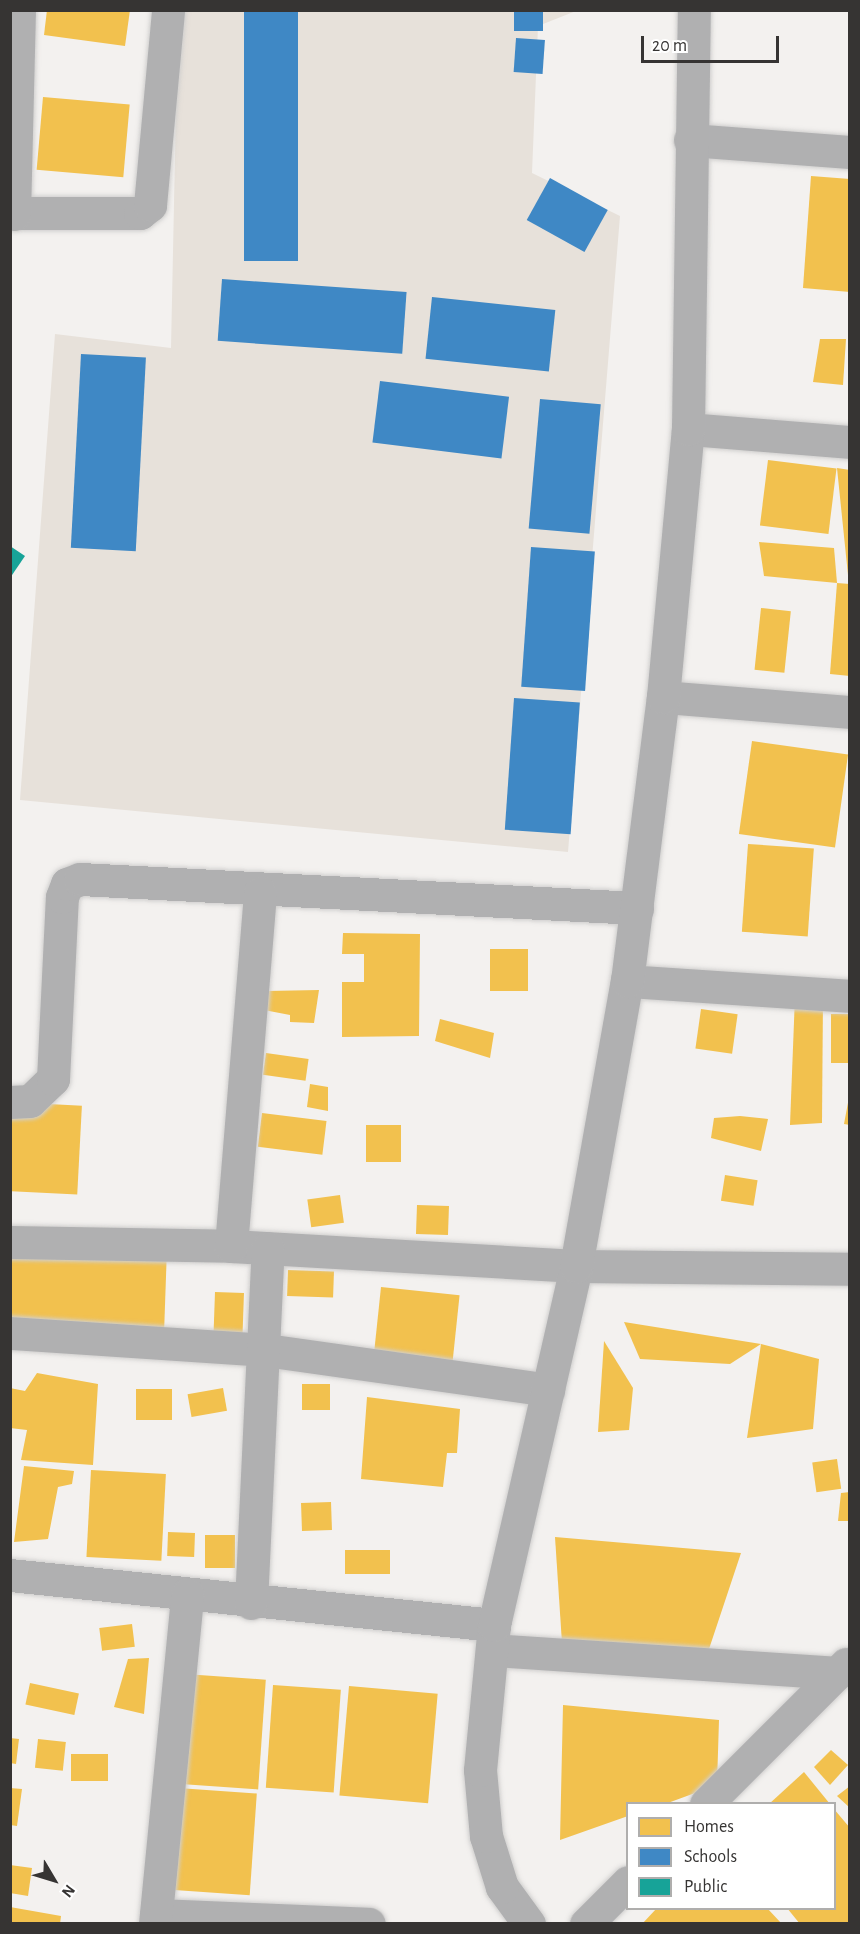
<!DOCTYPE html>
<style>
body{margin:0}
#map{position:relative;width:860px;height:1934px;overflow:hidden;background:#f3f1ef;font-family:"Alegreya Sans",sans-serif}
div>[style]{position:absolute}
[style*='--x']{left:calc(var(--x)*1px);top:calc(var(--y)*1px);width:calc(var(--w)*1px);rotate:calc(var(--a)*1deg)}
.built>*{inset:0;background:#e7e1da}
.homes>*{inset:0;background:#f2c14e;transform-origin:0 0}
.schools>*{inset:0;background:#3f88c5;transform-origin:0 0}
.public>*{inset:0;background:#17a398}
.roads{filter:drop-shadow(0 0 2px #d0cfce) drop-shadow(0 0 2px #d0cfce)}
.minor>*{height:33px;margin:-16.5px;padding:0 16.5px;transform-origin:16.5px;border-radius:16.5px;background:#b0b0b1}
span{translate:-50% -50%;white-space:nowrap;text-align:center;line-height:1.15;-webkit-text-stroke:6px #fff;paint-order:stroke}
.frame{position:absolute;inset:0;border:12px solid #363433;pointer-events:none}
.legend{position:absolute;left:626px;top:1802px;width:210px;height:108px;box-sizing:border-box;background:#fff;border:2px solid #afaead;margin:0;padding:8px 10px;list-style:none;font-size:18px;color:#363433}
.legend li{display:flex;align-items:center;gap:12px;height:30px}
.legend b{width:30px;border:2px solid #afaead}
.north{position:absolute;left:24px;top:1850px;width:60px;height:60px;-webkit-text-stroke:4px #fff;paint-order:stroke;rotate:128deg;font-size:16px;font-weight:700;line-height:24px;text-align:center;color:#363433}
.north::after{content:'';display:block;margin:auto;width:21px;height:27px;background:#363433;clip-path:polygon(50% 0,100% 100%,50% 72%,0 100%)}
.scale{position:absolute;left:641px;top:36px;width:138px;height:27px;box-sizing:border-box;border:3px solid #363433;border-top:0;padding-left:8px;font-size:18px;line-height:21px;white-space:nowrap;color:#363433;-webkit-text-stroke:4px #fff;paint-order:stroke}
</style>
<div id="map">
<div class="built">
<div style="clip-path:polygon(178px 11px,576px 11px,538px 26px,532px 173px,620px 216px,568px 852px,20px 800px,55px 334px,171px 348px)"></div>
</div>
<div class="homes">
<div style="clip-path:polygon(47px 10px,130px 10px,125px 46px,44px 35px)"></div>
<div style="left:43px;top:97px;width:87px;height:73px;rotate:5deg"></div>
<div style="clip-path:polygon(811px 176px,850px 179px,850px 292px,803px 288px)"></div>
<div style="clip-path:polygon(820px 339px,846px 339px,843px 385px,813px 382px)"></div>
<div style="left:768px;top:460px;width:69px;height:66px;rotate:7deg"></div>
<div style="clip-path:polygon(837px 468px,850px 470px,850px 575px,848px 575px)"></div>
<div style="clip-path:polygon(759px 542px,834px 548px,837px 583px,764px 576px)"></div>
<div style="clip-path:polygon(837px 583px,850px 584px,850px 676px,830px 674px)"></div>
<div style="left:761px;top:608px;width:30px;height:62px;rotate:6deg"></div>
<div style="left:752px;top:741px;width:97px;height:94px;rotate:8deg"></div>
<div style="left:748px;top:844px;width:66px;height:88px;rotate:4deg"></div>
<div style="clip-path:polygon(343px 933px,420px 934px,419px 1036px,342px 1037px,342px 982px,364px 982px,364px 954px,342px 954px)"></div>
<div style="left:490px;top:949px;width:38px;height:42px"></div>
<div style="clip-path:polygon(319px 990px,314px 1023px,290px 1022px,290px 1015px,264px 1010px,267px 991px)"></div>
<div style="clip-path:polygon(795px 996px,823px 997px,822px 1123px,790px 1125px)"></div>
<div style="left:701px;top:1009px;width:37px;height:40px;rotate:8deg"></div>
<div style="left:831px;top:1014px;width:19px;height:49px"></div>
<div style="clip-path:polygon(440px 1019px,494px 1033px,490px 1058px,435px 1041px)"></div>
<div style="left:266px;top:1053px;width:43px;height:22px;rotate:8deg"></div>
<div style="clip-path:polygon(310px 1084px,328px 1087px,328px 1111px,307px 1107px)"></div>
<div style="clip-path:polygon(850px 1092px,850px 1125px,844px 1124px)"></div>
<div style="left:11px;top:1102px;width:71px;height:89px;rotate:3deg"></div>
<div style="left:262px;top:1113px;width:65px;height:34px;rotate:7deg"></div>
<div style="clip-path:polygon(740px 1116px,768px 1119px,761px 1151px,711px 1138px,714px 1118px)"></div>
<div style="left:401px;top:1125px;width:37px;height:35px;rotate:90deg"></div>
<div style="left:725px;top:1175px;width:33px;height:26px;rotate:9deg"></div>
<div style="left:340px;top:1195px;width:28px;height:33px;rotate:82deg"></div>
<div style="left:417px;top:1205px;width:32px;height:29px;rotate:2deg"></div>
<div style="left:10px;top:1245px;width:157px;height:79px;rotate:2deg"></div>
<div style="left:288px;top:1270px;width:46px;height:26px;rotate:2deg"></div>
<div style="left:381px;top:1287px;width:79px;height:71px;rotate:6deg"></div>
<div style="left:215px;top:1292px;width:29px;height:41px;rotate:2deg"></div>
<div style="clip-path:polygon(624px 1322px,761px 1344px,730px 1364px,640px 1359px)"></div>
<div style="clip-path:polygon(604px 1341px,633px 1388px,629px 1430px,598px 1432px)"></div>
<div style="clip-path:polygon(761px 1344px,819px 1359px,813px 1429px,747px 1438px)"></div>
<div style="clip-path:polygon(37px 1373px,98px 1384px,93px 1465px,21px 1460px,27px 1430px,10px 1428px,10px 1388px,25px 1391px)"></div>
<div style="left:302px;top:1384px;width:28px;height:26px"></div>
<div style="left:223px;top:1388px;width:23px;height:36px;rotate:80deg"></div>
<div style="left:136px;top:1389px;width:36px;height:31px"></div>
<div style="clip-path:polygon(367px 1397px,460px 1409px,457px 1453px,447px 1453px,443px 1487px,361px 1479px)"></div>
<div style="left:837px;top:1459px;width:30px;height:25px;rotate:82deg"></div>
<div style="clip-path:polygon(24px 1466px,74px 1471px,72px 1484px,58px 1487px,48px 1539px,14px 1542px)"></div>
<div style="left:91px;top:1470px;width:75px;height:87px;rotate:3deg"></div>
<div style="clip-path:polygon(850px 1492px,850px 1521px,838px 1521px,841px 1493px)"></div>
<div style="left:331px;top:1502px;width:28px;height:30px;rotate:88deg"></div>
<div style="left:168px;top:1532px;width:27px;height:24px;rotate:2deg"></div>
<div style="left:235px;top:1535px;width:33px;height:30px;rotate:90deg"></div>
<div style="clip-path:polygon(555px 1537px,741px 1553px,708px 1652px,562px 1643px)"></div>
<div style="left:390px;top:1550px;width:24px;height:45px;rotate:90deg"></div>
<div style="left:132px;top:1624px;width:23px;height:33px;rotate:83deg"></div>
<div style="clip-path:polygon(149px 1658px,144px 1714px,114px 1707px,128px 1659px)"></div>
<div style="left:185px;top:1674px;width:81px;height:110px;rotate:4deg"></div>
<div style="left:30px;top:1683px;width:50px;height:22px;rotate:12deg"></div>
<div style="left:273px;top:1685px;width:68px;height:103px;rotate:4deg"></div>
<div style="left:349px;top:1686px;width:89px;height:110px;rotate:5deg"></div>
<div style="clip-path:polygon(563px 1705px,719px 1720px,717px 1785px,665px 1804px,628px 1804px,628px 1816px,560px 1840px)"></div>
<div style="clip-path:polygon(10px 1738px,19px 1739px,16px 1764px,10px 1763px)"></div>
<div style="left:38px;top:1739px;width:28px;height:29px;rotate:6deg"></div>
<div style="clip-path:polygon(831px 1750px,848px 1765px,830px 1785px,814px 1767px)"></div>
<div style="left:71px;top:1754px;width:37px;height:27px"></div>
<div style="clip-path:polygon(804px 1772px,830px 1804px,769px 1804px)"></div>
<div style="clip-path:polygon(850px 1786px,850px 1808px,837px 1796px)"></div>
<div style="clip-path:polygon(10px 1788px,22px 1789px,17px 1826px,10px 1825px)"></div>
<div style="left:178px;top:1788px;width:79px;height:102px;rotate:4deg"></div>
<div style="clip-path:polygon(834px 1809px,850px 1828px,850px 1924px,800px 1924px,787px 1908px,834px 1908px)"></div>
<div style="clip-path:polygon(10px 1865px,32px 1868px,28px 1896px,10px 1893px)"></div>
<div style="clip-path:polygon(10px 1907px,61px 1916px,60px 1924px,10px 1924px)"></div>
<div style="clip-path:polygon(657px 1908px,767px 1908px,782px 1924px,642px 1924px)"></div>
</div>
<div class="schools">
<div style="left:244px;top:10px;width:54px;height:251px"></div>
<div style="left:514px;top:10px;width:29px;height:21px"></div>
<div style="left:516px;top:38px;width:29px;height:34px;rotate:4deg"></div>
<div style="left:550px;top:178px;width:66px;height:48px;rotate:29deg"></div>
<div style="left:222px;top:279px;width:185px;height:62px;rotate:4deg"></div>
<div style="left:432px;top:297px;width:124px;height:62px;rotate:6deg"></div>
<div style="left:81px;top:354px;width:65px;height:194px;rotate:3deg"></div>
<div style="left:380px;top:381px;width:130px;height:62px;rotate:7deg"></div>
<div style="left:540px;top:399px;width:61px;height:130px;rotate:5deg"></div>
<div style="left:531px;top:547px;width:64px;height:140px;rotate:4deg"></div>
<div style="left:514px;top:698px;width:66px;height:132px;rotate:4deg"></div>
</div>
<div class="public">
<div style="clip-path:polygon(10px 546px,25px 556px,10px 578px)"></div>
</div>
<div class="roads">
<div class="minor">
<div style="--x:690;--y:140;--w:160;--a:4.3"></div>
<div style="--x:10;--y:213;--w:130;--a:0"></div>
<div style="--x:140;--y:213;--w:13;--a:-39"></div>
<div style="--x:150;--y:205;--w:196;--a:-84.7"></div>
<div style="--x:14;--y:214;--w:204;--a:-88.6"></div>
<div style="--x:688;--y:429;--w:163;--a:4.6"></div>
<div style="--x:663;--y:697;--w:188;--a:4.6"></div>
<div style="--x:627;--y:981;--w:224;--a:3.8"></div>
<div style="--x:10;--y:1102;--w:20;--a:-3"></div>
<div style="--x:30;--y:1101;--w:32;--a:-44"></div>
<div style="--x:53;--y:1079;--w:182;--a:-87.2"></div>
<div style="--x:62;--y:897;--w:14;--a:-69"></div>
<div style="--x:67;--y:884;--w:14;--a:-21"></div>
<div style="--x:80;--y:879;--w:558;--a:2.98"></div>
<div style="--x:10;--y:1242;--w:221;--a:1"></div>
<div style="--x:231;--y:1246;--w:346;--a:3.3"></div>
<div style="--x:576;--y:1266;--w:274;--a:0.6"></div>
<div style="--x:231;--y:1246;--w:354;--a:-85.3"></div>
<div style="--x:10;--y:1333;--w:256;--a:3.8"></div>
<div style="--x:265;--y:1350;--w:286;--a:8"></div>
<div style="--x:10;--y:1575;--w:487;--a:5.9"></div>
<div style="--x:251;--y:1603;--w:355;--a:-87.3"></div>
<div style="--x:492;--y:1650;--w:346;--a:3.8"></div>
<div style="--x:706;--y:1804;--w:198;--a:-45"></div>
<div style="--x:156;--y:1915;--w:213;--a:2.4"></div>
<div style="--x:155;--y:1924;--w:331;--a:-84.4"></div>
<div style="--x:529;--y:1924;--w:46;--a:-126.1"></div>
<div style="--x:502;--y:1887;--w:53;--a:-107.4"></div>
<div style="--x:486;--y:1836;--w:66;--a:-95.2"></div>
<div style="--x:480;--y:1770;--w:146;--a:-84.5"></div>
<div style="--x:494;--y:1625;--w:368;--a:-77.1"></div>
<div style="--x:576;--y:1266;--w:290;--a:-79.9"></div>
<div style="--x:627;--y:981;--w:286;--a:-82.8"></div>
<div style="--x:663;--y:697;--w:269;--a:-84.7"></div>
<div style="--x:688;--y:429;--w:419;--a:-89.2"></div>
<div style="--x:586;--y:1924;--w:59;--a:-45"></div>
</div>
</div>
<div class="frame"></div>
<ul class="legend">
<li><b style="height:16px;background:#f2c14e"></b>Homes</li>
<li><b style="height:16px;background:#3f88c5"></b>Schools</li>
<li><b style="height:16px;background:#17a398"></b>Public</li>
</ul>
<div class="north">N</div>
<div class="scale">20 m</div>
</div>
